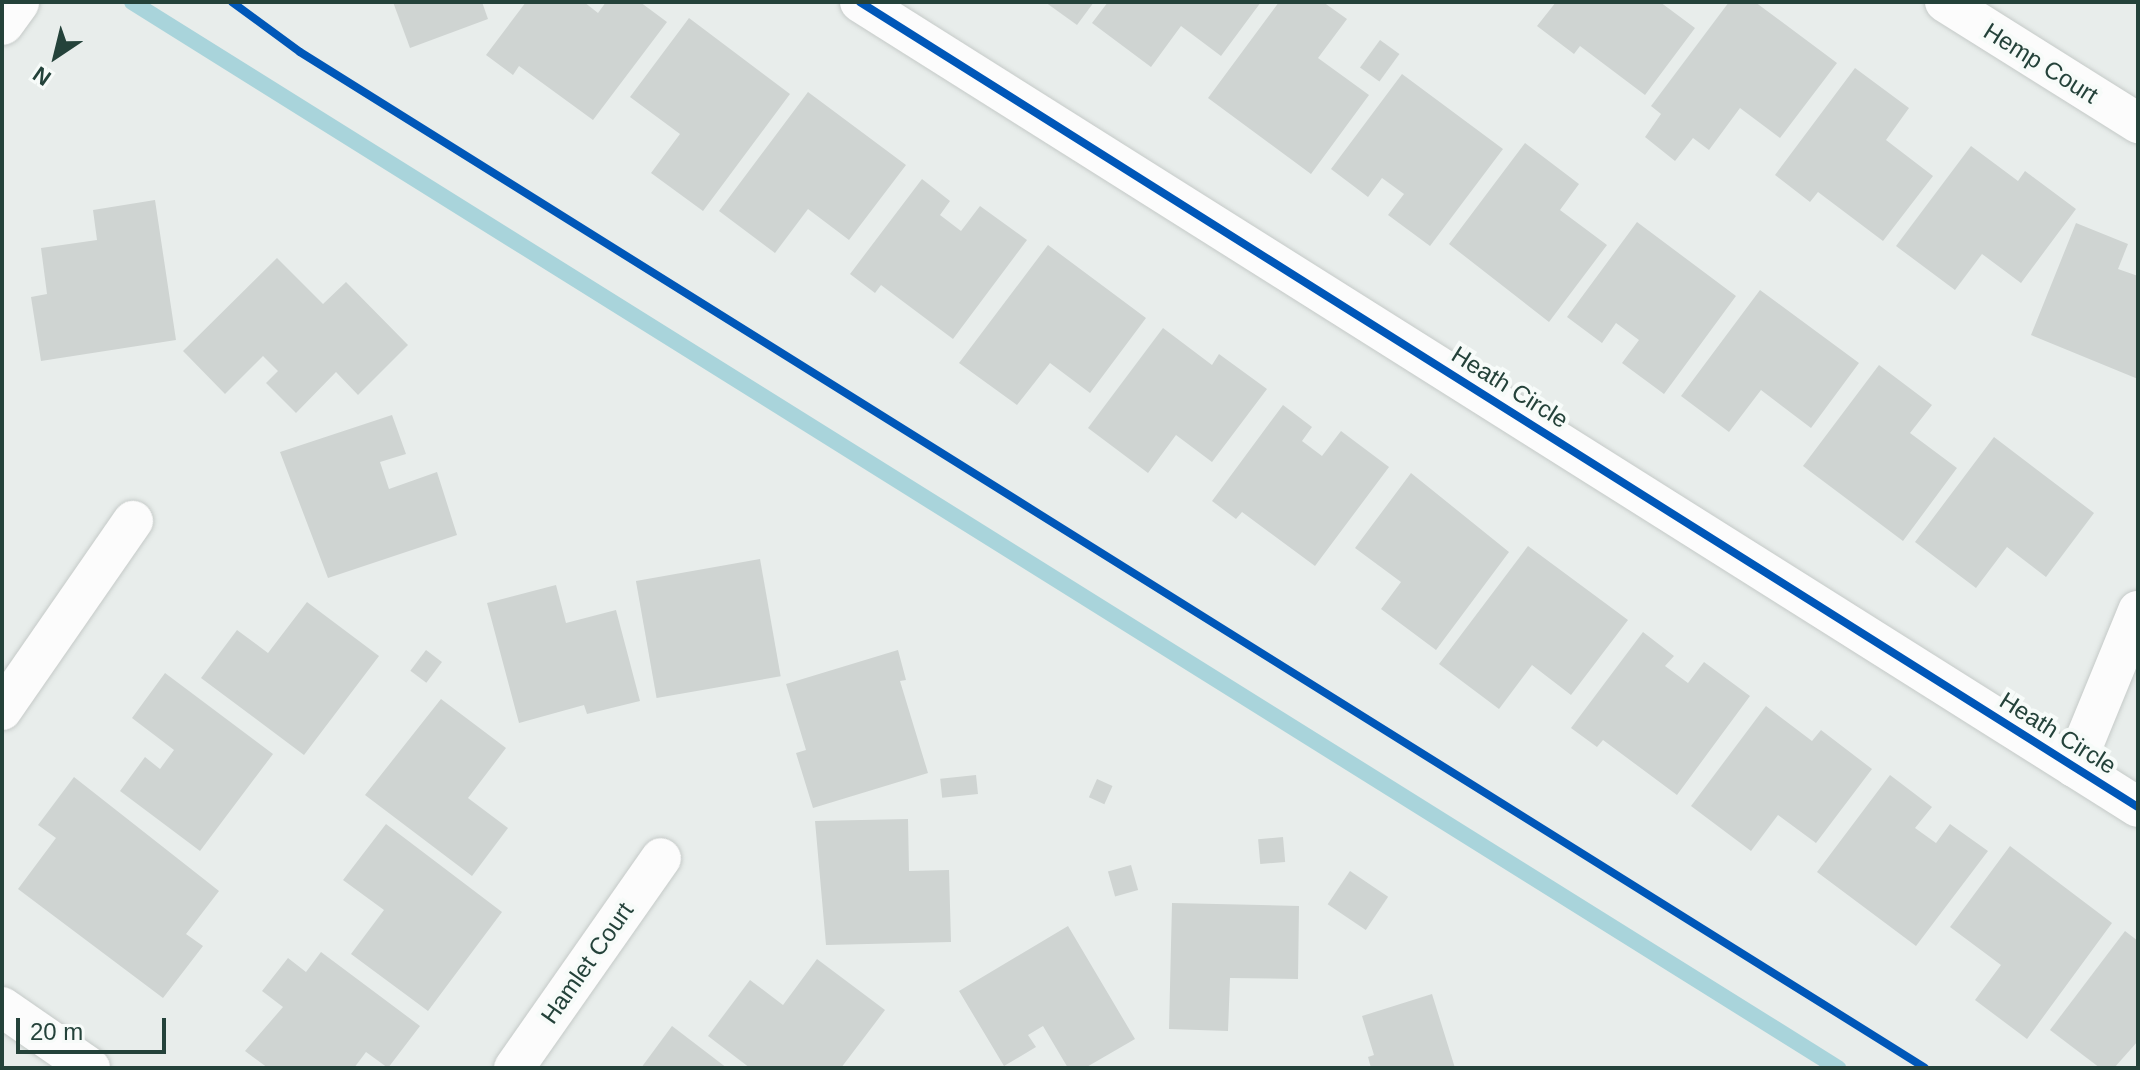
<!DOCTYPE html>
<style>
body{margin:0}
#map{position:relative;width:2140px;height:1070px;overflow:hidden;background:#e8edeb;font-family:Helvetica,sans-serif}
div>[style]{position:absolute}
[style*='--x']{left:calc(var(--x)*1px);top:calc(var(--y)*1px);width:calc(var(--w)*1px);rotate:calc(var(--a)*1deg)}
.stream>*{height:16px;margin:-8px;padding:0 8px;transform-origin:8px;border-radius:8px;background:#a9d4db}
.building>*{inset:0;background:#cfd4d2;transform-origin:0 0}
.roads{filter:drop-shadow(0 0 2px #c5cac8) drop-shadow(0 0 2px #c5cac8)}
.street>*{height:40px;margin:-20px;padding:0 20px;transform-origin:20px;border-radius:20px;background:#fcfcfc}
.secondary>*{height:44px;margin:-22px;padding:0 22px;transform-origin:22px;border-radius:22px;background:#fcfcfc}
.cycleway>*{height:8px;margin:-4px;padding:0 4px;transform-origin:4px;border-radius:4px;background:#0057b8}
span{translate:-50% -50%;white-space:nowrap;text-align:center;line-height:1.15;-webkit-text-stroke:8px #f7fbf9;paint-order:stroke}
.street-label{font-size:24px;color:#24423a}
.frame{position:absolute;inset:0;border:4px solid #24423a;pointer-events:none}
.north{position:absolute;left:16px;top:16px;width:80px;height:80px;-webkit-text-stroke:6px #f7fbf9;paint-order:stroke;rotate:215deg;font-size:22px;font-weight:700;line-height:32px;text-align:center;color:#24423a}
.north::after{content:'';display:block;margin:auto;width:28px;height:36px;background:#24423a;clip-path:polygon(50% 0,100% 100%,50% 72%,0 100%)}
.scale{position:absolute;left:16px;top:1018px;width:150px;height:36px;box-sizing:border-box;border:4px solid #24423a;border-top:0;padding-left:10px;font-size:24px;line-height:28px;white-space:nowrap;color:#24423a;-webkit-text-stroke:6px #f7fbf9;paint-order:stroke}
</style>
<div id="map">
<div class="stream">
<div style="--x:132;--y:2;--w:2012;--a:32"></div>
</div>
<div class="building">
<div style="clip-path:polygon(393px 2px,482px 2px,488px 19px,410px 48px)"></div>
<div style="clip-path:polygon(526px 2px,584px 2px,598px 13px,606px 2px,640px 2px,667px 22px,593px 120px,519px 66px,513px 75px,486px 55px)"></div>
<div style="clip-path:polygon(1045px 2px,1094px 2px,1077px 25px)"></div>
<div style="clip-path:polygon(1108px 2px,1261px 2px,1221px 56px,1181px 26px,1151px 67px,1092px 23px)"></div>
<div style="clip-path:polygon(1279px 2px,1323px 2px,1347px 19px,1318px 58px,1369px 95px,1311px 174px,1208px 98px)"></div>
<div style="clip-path:polygon(1556px 2px,1660px 2px,1695px 28px,1645px 95px,1580px 46px,1574px 54px,1537px 26px)"></div>
<div style="clip-path:polygon(1729px 2px,1755px 2px,1837px 63px,1780px 138px,1740px 108px,1709px 150px,1693px 138px,1675px 161px,1645px 137px,1661px 114px,1651px 106px)"></div>
<div style="clip-path:polygon(689px 18px,790px 94px,703px 211px,651px 173px,680px 134px,630px 97px)"></div>
<div style="left:1380px;top:40px;width:24px;height:34px;rotate:36deg"></div>
<div style="clip-path:polygon(1855px 68px,1909px 108px,1886px 140px,1933px 176px,1883px 241px,1818px 192px,1810px 202px,1775px 175px)"></div>
<div style="clip-path:polygon(1402px 74px,1503px 149px,1430px 246px,1388px 215px,1404px 194px,1382px 178px,1368px 197px,1331px 169px)"></div>
<div style="clip-path:polygon(808px 92px,906px 165px,849px 240px,808px 209px,775px 253px,719px 211px)"></div>
<div style="clip-path:polygon(1525px 143px,1579px 184px,1560px 210px,1607px 245px,1549px 322px,1449px 244px)"></div>
<div style="clip-path:polygon(1971px 146px,2018px 181px,2025px 171px,2076px 209px,2021px 283px,1982px 254px,1955px 290px,1896px 246px)"></div>
<div style="clip-path:polygon(922px 179px,950px 201px,940px 215px,961px 231px,980px 206px,1027px 240px,953px 339px,881px 285px,875px 293px,850px 274px)"></div>
<div style="clip-path:polygon(155px 200px,176px 340px,41px 361px,31px 297px,47px 294px,41px 248px,97px 240px,93px 210px)"></div>
<div style="clip-path:polygon(1637px 222px,1736px 296px,1664px 394px,1622px 363px,1639px 340px,1616px 323px,1602px 343px,1567px 317px)"></div>
<div style="clip-path:polygon(2076px 223px,2128px 244px,2118px 269px,2138px 276px,2138px 379px,2031px 335px)"></div>
<div style="clip-path:polygon(1048px 245px,1146px 318px,1090px 393px,1050px 363px,1017px 405px,959px 363px)"></div>
<div style="clip-path:polygon(277px 258px,323px 304px,346px 282px,408px 345px,358px 395px,336px 372px,296px 413px,266px 383px,278px 371px,263px 356px,225px 394px,183px 351px)"></div>
<div style="clip-path:polygon(1760px 290px,1859px 363px,1811px 428px,1761px 390px,1729px 432px,1681px 396px)"></div>
<div style="clip-path:polygon(1163px 328px,1212px 365px,1219px 354px,1267px 389px,1212px 462px,1176px 435px,1148px 473px,1088px 428px)"></div>
<div style="clip-path:polygon(1879px 365px,1932px 405px,1910px 433px,1957px 468px,1903px 541px,1803px 466px)"></div>
<div style="clip-path:polygon(1283px 405px,1312px 427px,1302px 441px,1322px 456px,1341px 431px,1389px 467px,1315px 566px,1242px 512px,1236px 519px,1212px 501px)"></div>
<div style="clip-path:polygon(392px 415px,406px 454px,380px 462px,389px 489px,437px 472px,457px 535px,328px 578px,280px 452px)"></div>
<div style="clip-path:polygon(1994px 437px,2094px 513px,2046px 577px,2007px 547px,1976px 588px,1915px 542px)"></div>
<div style="clip-path:polygon(1411px 473px,1509px 552px,1436px 650px,1381px 609px,1401px 582px,1355px 548px)"></div>
<div style="clip-path:polygon(1528px 546px,1628px 620px,1571px 695px,1532px 665px,1499px 709px,1439px 664px)"></div>
<div style="left:760px;top:559px;width:119px;height:126px;rotate:80deg"></div>
<div style="clip-path:polygon(556px 585px,566px 623px,616px 610px,640px 701px,587px 714px,584px 705px,519px 723px,487px 603px)"></div>
<div style="clip-path:polygon(307px 602px,379px 656px,304px 755px,201px 678px,237px 630px,268px 653px)"></div>
<div style="clip-path:polygon(1643px 632px,1674px 656px,1665px 666px,1688px 683px,1704px 662px,1750px 696px,1677px 795px,1603px 740px,1597px 747px,1571px 728px)"></div>
<div style="left:426px;top:650px;width:20px;height:26px;rotate:37deg"></div>
<div style="clip-path:polygon(898px 650px,906px 680px,900px 681px,928px 773px,813px 808px,796px 753px,806px 750px,786px 684px)"></div>
<div style="clip-path:polygon(165px 673px,273px 754px,200px 851px,120px 791px,145px 757px,160px 769px,174px 750px,132px 718px)"></div>
<div style="clip-path:polygon(441px 699px,506px 748px,468px 798px,508px 828px,472px 876px,365px 795px)"></div>
<div style="clip-path:polygon(1766px 706px,1812px 741px,1821px 730px,1872px 769px,1816px 843px,1778px 815px,1751px 851px,1691px 806px)"></div>
<div style="left:976px;top:775px;width:19px;height:36px;rotate:84deg"></div>
<div style="clip-path:polygon(1890px 775px,1932px 807px,1915px 828px,1936px 843px,1950px 824px,1988px 851px,1916px 946px,1817px 872px)"></div>
<div style="clip-path:polygon(74px 777px,219px 891px,186px 934px,203px 946px,163px 998px,18px 889px,56px 838px,38px 825px)"></div>
<div style="left:1097px;top:779px;width:17px;height:20px;rotate:24deg"></div>
<div style="clip-path:polygon(908px 819px,909px 871px,949px 870px,951px 942px,826px 945px,815px 821px)"></div>
<div style="clip-path:polygon(386px 824px,502px 912px,428px 1011px,351px 954px,384px 910px,343px 880px)"></div>
<div style="left:1283px;top:837px;width:25px;height:25px;rotate:85deg"></div>
<div style="clip-path:polygon(2010px 846px,2112px 923px,2027px 1039px,1975px 1000px,2001px 965px,1950px 927px)"></div>
<div style="left:1131px;top:865px;width:26px;height:24px;rotate:74deg"></div>
<div style="left:1350px;top:871px;width:46px;height:40px;rotate:34deg"></div>
<div style="clip-path:polygon(1172px 903px,1299px 906px,1298px 979px,1230px 978px,1228px 1031px,1169px 1029px)"></div>
<div style="clip-path:polygon(1068px 926px,1135px 1039px,1085px 1068px,1068px 1068px,1043px 1026px,1028px 1035px,1036px 1047px,1004px 1066px,959px 991px)"></div>
<div style="clip-path:polygon(2125px 931px,2138px 941px,2138px 1041px,2114px 1068px,2100px 1068px,2050px 1030px)"></div>
<div style="clip-path:polygon(321px 952px,420px 1026px,388px 1068px,366px 1052px,354px 1068px,268px 1068px,245px 1051px,283px 1007px,262px 991px,288px 958px,306px 972px)"></div>
<div style="clip-path:polygon(817px 959px,885px 1010px,841px 1068px,750px 1068px,708px 1036px,750px 980px,783px 1005px)"></div>
<div style="clip-path:polygon(1432px 994px,1455px 1068px,1371px 1068px,1368px 1057px,1374px 1055px,1362px 1016px)"></div>
<div style="clip-path:polygon(672px 1026px,727px 1068px,641px 1068px)"></div>
</div>
<div class="roads">
<div class="street">
<div style="--x:860;--y:2;--w:1510;--a:32.21"></div>
<div style="--x:1945;--y:2;--w:228;--a:32.1"></div>
<div style="--x:2;--y:710;--w:230;--a:-55.3"></div>
<div style="--x:2074;--y:767;--w:169;--a:-67.7"></div>
<div style="--x:2;--y:1007;--w:107;--a:34.7"></div>
<div style="--x:514;--y:1068;--w:256;--a:-55"></div>
</div>
<div class="secondary">
<div style="--x:2;--y:23;--w:26;--a:-54"></div>
</div>
</div>
<div class="cycleway">
<div style="--x:232;--y:2;--w:84;--a:36.3"></div>
<div style="--x:300;--y:52;--w:1916;--a:32.01"></div>
<div style="--x:860;--y:2;--w:1510;--a:32.21"></div>
</div>
<div class="street-label">
<span style="left:2041px;top:63px;rotate:32deg">Hemp Court</span>
<span style="left:1510px;top:387px;rotate:32deg">Heath Circle</span>
<span style="left:2058px;top:733px;rotate:32deg">Heath Circle</span>
<span style="left:587px;top:963px;rotate:-55deg">Hamlet Court</span>
</div>
<div class="frame"></div>
<div class="north">N</div>
<div class="scale">20 m</div>
</div>
